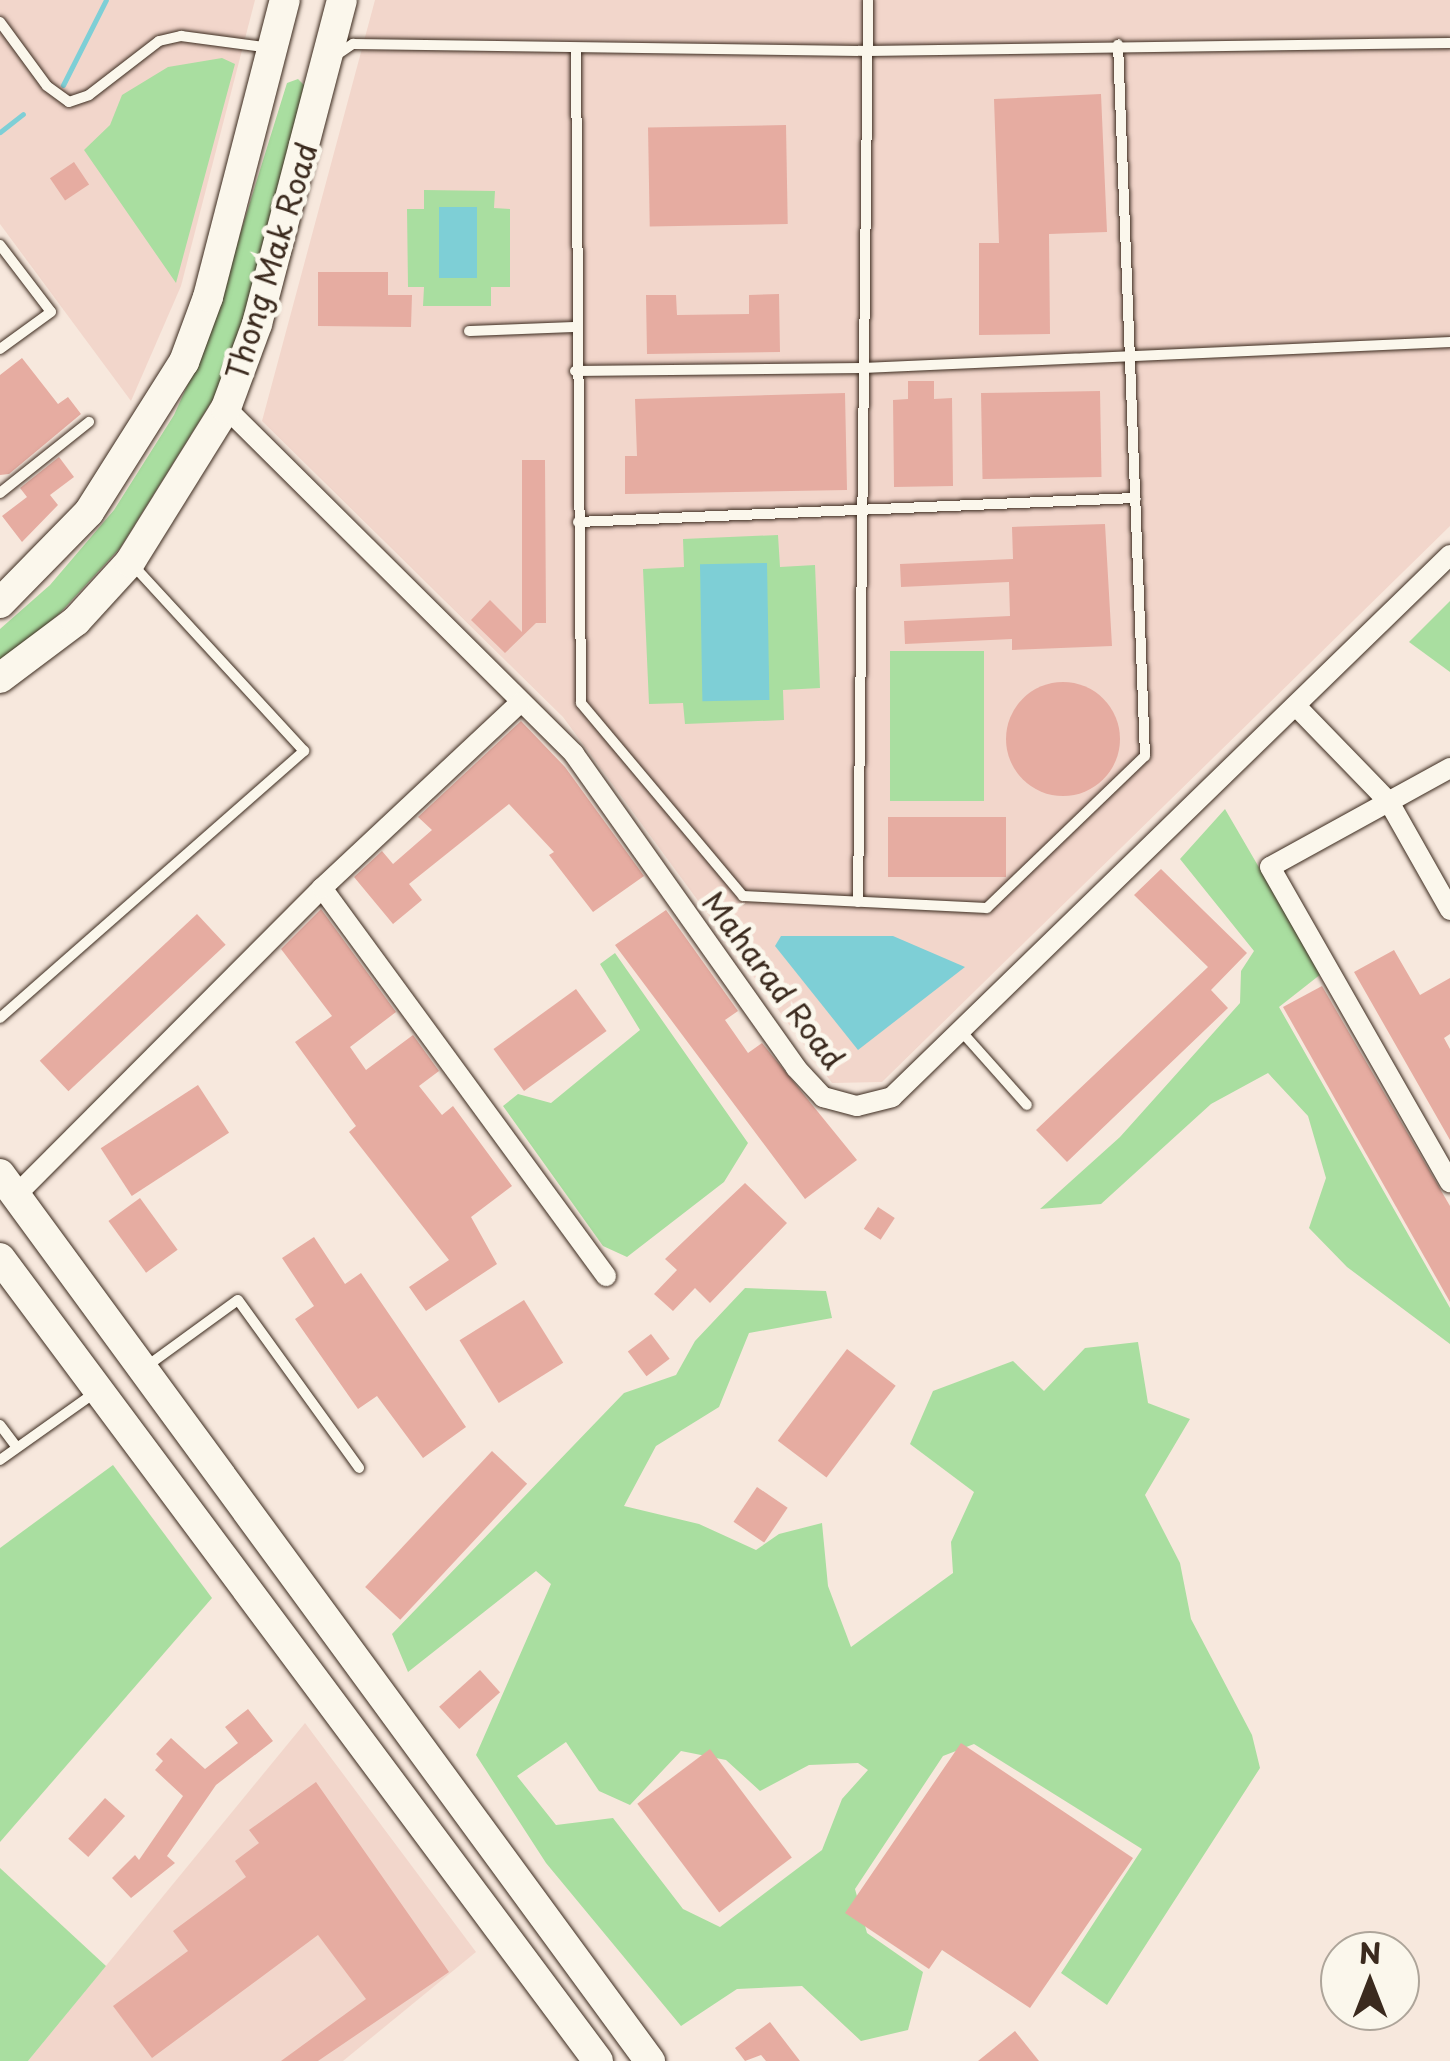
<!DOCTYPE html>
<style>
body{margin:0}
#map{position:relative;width:1450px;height:2061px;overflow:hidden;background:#f7e8dd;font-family:"Playpen Sans",sans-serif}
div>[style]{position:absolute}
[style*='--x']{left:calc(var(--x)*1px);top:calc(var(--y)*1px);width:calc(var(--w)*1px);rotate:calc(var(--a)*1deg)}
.built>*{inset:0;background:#f2d6cb}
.green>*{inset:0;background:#a9dea0;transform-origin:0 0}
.water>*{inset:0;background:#7ecfd6;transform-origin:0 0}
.stream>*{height:5px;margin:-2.5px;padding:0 2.5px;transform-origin:2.5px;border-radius:2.5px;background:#7ecfd6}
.building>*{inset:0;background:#e6aca1;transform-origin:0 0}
.round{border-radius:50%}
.roads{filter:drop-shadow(0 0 2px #3b2a1e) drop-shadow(0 0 2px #3b2a1e)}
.lane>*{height:10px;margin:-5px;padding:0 5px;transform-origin:5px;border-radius:5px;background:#fbf7ec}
.street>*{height:20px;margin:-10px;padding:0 10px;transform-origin:10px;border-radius:10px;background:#fbf7ec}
.primary>*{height:30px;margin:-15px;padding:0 15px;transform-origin:15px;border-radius:15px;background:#fbf7ec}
span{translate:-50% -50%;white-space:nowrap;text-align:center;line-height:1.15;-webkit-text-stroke:10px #fbf7ec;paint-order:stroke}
.street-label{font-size:30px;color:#3b2a1e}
.north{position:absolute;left:1320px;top:1931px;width:100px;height:100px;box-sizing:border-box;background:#fbf7ec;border:2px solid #aea59a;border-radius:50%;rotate:0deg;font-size:28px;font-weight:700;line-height:40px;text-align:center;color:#3b2a1e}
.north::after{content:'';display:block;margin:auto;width:35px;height:45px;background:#3b2a1e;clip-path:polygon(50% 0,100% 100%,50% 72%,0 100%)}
</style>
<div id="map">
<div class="built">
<div style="clip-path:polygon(0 0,255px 0,181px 286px,131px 401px,0 224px)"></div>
<div style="clip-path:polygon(375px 0,1450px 0,1450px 526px,882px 1082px,832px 1083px,563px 717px,262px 421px)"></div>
<div style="clip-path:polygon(305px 1723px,476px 1952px,343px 2061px,28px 2061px)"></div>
</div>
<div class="green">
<div style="clip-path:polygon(222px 58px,235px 64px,176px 283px,84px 150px,110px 125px,122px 95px,168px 67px)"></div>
<div style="clip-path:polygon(298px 79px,305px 86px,254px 295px,215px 396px,120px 548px,60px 613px,0 664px,0 629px,50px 585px,114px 510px,174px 415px,206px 344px,287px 83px)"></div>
<div style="clip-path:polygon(424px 190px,495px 191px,494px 208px,510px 209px,510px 287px,491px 287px,491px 306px,423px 306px,424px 287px,408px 287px,407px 209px,424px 209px)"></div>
<div style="clip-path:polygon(778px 535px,780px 567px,815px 565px,820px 688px,783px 690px,784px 720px,685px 724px,683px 703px,649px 704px,643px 569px,684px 567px,683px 539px)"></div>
<div style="clip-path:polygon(1450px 601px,1450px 672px,1409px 642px)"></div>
<div style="left:890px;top:651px;width:94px;height:150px"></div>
<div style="clip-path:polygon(1225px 809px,1321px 974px,1279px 1007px,1450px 1308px,1450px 1344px,1347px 1267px,1309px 1228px,1326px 1178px,1308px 1116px,1268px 1073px,1211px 1104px,1101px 1204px,1040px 1209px,1120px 1137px,1240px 1003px,1241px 971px,1254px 951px,1180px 859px)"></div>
<div style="clip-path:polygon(615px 953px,748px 1143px,724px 1182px,627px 1257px,603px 1246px,503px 1106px,518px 1094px,551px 1103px,640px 1030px,600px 964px)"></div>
<div style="clip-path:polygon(evenodd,745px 1288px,826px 1291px,832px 1318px,749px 1333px,719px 1407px,656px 1446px,624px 1506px,699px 1524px,756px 1550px,779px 1534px,822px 1523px,828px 1586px,851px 1647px,953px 1573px,951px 1542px,974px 1492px,910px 1444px,933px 1391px,1013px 1361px,1044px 1391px,1085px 1348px,1138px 1342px,1148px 1403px,1190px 1419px,1145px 1495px,1180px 1563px,1191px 1619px,1252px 1735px,1260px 1768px,1107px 2005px,1061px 1973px,1142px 1849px,974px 1744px,943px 1756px,855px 1889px,867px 1933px,923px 1972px,908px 2030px,861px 2041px,802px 1986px,737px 1989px,681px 2026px,546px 1863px,476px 1755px,551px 1584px,536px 1571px,408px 1672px,392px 1634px,624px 1393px,676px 1375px,695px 1341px,745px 1288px,566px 1742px,599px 1791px,630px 1805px,681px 1751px,726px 1760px,760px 1791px,809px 1765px,858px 1763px,868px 1770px,842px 1799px,822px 1850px,720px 1927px,683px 1909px,613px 1818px,556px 1825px,517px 1776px,566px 1742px)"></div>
<div style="clip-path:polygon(113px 1465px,212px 1598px,0 1842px,0 1548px)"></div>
<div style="clip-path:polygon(0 1868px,106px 1966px,28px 2061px,0 2061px)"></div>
</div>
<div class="water">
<div style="left:439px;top:207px;width:38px;height:71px"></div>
<div style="left:767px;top:563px;width:137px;height:67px;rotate:89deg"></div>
<div style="clip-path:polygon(781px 936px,893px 936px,965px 967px,858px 1050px,775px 946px)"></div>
</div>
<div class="stream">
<div style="--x:63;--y:85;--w:95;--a:-63.2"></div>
<div style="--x:0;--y:132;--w:29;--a:-38"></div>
</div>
<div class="building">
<div style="clip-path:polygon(1101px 94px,1107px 232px,1049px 234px,1050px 334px,979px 335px,979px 243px,999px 243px,994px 99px)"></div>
<div style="left:786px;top:125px;width:99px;height:138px;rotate:89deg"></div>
<div style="left:74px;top:162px;width:27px;height:29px;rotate:56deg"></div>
<div style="clip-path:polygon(318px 272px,388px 272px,388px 295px,412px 295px,411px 327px,318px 326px)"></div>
<div style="clip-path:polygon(779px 294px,780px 352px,647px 354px,646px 295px,676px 295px,677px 315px,749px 314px,749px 295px)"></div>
<div style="clip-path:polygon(22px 358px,58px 404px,68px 397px,81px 414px,9px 474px,0 475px,0 375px)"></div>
<div style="clip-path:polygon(908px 381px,934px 381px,934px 399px,952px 398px,953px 486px,894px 487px,893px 400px,908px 399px)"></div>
<div style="left:1100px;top:391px;width:86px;height:119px;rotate:89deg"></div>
<div style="clip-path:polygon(845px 393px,847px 490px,625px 494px,625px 456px,637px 456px,635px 399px)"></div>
<div style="clip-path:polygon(59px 457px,74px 477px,50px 495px,58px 505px,22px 542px,2px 516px,27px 497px,20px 488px)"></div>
<div style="clip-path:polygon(522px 460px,545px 460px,546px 623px,536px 623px,505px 653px,471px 620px,490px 600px,522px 632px)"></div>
<div style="clip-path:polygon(1105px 524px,1112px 646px,1012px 650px,1012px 639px,905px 644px,904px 621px,1010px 616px,1009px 582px,901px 587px,900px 564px,1013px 559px,1012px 527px)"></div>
<div class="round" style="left:1006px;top:682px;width:114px;height:114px"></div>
<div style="clip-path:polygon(521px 721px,565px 767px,644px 876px,593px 912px,549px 855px,554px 852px,509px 804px,409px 884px,422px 900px,393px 924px,354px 877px,382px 851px,393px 864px,432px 830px,418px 817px)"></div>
<div style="left:1006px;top:817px;width:60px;height:118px;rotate:90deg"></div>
<div style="clip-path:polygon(1161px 869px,1247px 953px,1211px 990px,1228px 1008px,1067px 1162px,1036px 1130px,1208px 967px,1134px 895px)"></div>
<div style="clip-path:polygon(321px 909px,396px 1012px,350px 1047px,366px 1070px,413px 1035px,439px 1071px,419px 1086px,442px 1115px,453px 1106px,512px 1186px,471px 1217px,497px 1264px,426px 1311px,409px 1287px,449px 1260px,349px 1132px,356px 1126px,295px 1042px,332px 1016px,281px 949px)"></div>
<div style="clip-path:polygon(666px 910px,738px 1011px,725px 1020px,748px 1053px,762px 1043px,857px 1160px,805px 1199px,615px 945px)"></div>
<div style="left:197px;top:914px;width:42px;height:215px;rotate:47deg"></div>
<div style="clip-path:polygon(1394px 950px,1420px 995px,1450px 978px,1450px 1034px,1444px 1038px,1450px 1049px,1450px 1140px,1354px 972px)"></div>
<div style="clip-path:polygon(1322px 986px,1450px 1206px,1450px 1302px,1283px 1007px)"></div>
<div style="left:576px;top:989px;width:52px;height:102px;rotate:54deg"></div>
<div style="left:198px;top:1085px;width:57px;height:116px;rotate:57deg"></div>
<div style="clip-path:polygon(745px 1183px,787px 1223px,710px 1303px,695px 1288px,673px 1311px,654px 1294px,677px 1270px,665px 1259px)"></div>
<div style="left:140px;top:1198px;width:64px;height:39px;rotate:54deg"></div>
<div style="left:878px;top:1207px;width:20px;height:26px;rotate:33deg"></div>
<div style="clip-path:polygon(314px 1237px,345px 1284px,361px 1273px,466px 1427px,423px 1458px,377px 1396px,358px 1409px,295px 1319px,314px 1306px,282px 1258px)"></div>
<div style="left:524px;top:1300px;width:74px;height:76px;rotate:58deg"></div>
<div style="left:651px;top:1334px;width:31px;height:29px;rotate:53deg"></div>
<div style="left:847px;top:1349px;width:61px;height:115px;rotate:37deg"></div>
<div style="left:492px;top:1451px;width:48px;height:186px;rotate:43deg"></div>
<div style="left:757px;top:1487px;width:37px;height:42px;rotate:34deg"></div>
<div style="left:480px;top:1670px;width:30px;height:55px;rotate:48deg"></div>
<div style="clip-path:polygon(248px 1709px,273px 1741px,216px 1785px,167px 1856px,175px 1863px,131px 1898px,112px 1878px,135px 1855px,139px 1860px,183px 1796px,155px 1770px,163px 1761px,156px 1754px,171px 1738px,205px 1769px,238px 1743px,225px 1727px)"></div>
<div style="clip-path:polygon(961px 1743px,1133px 1858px,1030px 2008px,942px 1950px,929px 1969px,845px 1913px)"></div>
<div style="left:710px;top:1749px;width:136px;height:91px;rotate:53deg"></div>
<div style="clip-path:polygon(316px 1782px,449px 1972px,318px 2061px,281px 2061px,366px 1999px,318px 1935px,152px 2058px,113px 2006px,188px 1951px,173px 1931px,246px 1877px,235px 1861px,259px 1843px,249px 1830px)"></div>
<div style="left:105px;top:1798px;width:27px;height:55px;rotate:42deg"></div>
<div style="clip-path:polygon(770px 2022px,800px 2061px,766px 2061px,761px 2055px,745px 2061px,735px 2048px)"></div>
<div style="clip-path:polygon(1015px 2031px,1039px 2061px,978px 2061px)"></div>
</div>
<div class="roads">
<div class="lane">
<div style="--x:0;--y:22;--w:79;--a:53.7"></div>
<div style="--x:47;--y:86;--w:27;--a:36"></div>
<div style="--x:69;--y:102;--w:21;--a:-19"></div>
<div style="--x:89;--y:95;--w:88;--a:-37.6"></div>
<div style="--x:159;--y:41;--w:23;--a:-13"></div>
<div style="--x:181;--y:36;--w:91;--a:7.6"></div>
<div style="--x:576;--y:51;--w:652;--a:89.56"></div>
<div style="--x:581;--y:703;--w:252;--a:50"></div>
<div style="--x:743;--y:896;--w:244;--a:2.8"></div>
<div style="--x:987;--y:908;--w:219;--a:-43.9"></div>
<div style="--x:1145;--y:756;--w:712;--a:-92.17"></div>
<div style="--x:335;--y:56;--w:22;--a:-34"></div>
<div style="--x:353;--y:44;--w:515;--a:0.78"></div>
<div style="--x:868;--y:51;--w:582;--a:-0.79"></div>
<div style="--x:0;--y:245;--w:84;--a:52.7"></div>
<div style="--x:51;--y:312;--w:63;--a:144"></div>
<div style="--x:469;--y:331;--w:106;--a:-2.2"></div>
<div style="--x:575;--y:371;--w:288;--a:-0.6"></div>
<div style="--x:863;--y:368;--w:588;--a:-2.54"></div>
<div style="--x:0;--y:493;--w:114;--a:-38.6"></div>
<div style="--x:578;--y:522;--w:558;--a:-2.47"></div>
<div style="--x:858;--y:902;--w:902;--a:-89.36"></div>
<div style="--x:0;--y:1018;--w:405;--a:-41.3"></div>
<div style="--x:304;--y:751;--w:254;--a:-132.6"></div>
<div style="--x:961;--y:1031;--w:99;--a:48.3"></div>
<div style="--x:147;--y:1366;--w:112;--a:-36"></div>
<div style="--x:238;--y:1300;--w:207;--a:54.2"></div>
<div style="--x:0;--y:1425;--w:26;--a:53"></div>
<div style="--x:0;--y:1460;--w:119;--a:-35.4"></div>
</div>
<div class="street">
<div style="--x:226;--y:408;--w:491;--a:44.8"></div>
<div style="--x:574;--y:754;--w:385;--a:54.7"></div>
<div style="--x:796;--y:1068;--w:40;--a:47"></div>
<div style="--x:823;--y:1097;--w:35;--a:15"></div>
<div style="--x:857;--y:1106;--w:36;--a:-14"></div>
<div style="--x:892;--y:1097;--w:778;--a:-44.17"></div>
<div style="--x:1296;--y:706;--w:134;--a:45.9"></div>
<div style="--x:1389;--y:802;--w:124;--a:60.5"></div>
<div style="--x:1450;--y:768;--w:205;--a:151.2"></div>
<div style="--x:1270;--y:867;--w:363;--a:60.3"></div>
<div style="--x:322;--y:888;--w:481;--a:53.8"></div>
<div style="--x:16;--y:1195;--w:433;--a:-45.1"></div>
<div style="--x:322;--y:888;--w:271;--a:-43.1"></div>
</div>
<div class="primary">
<div style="--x:0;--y:603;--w:127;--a:-45.6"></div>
<div style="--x:89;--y:512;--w:178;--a:-57.7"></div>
<div style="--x:184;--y:362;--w:69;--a:-69.7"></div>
<div style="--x:208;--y:297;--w:307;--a:-75.5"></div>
<div style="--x:0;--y:678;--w:95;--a:-36.9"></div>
<div style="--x:76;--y:621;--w:80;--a:-47.5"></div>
<div style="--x:130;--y:562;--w:181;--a:-58.1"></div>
<div style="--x:226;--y:408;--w:90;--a:-69.7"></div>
<div style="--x:257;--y:324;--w:335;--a:-75.3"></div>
<div style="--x:0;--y:1174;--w:1100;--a:53.77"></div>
<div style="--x:0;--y:1258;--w:1001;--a:53.32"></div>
</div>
</div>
<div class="street-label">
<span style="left:271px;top:261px;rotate:-73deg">Thong Mak Road</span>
<span style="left:774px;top:980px;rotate:53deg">Maharad Road</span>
</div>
<div class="north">N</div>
</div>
